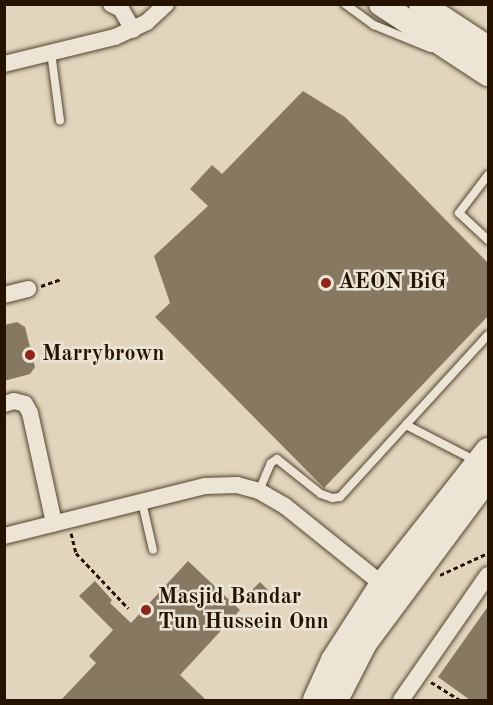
<!DOCTYPE html>
<style>
body{margin:0}
#map{position:relative;width:493px;height:705px;overflow:hidden;background:#e1d6bd;font-family:"Old Standard TT",serif}
div>[style]{position:absolute}
[style*='--x']{left:calc(var(--x)*1px);top:calc(var(--y)*1px);width:calc(var(--w)*1px);rotate:calc(var(--a)*1deg)}
.building>*{inset:0;background:#877862;transform-origin:0 0}
.path>*{height:3px;margin-top:-1.5px;transform-origin:0;background:repeating-linear-gradient(90deg,#251300 0 4.5px,transparent 0 7.5px)}
.roads{filter:drop-shadow(0 0 2px #54442f) drop-shadow(0 0 2px #54442f)}
.service>*{height:8px;margin:-4px;padding:0 4px;transform-origin:4px;border-radius:4px;background:#ece4d4}
.minor>*{height:16px;margin:-8px;padding:0 8px;transform-origin:8px;border-radius:8px;background:#ece4d4}
.secondary>*{height:24px;margin:-12px;padding:0 12px;transform-origin:12px;border-radius:12px;background:#ece4d4}
.dots>*{width:16px;height:16px;translate:-50% -50%;box-sizing:border-box;border:3px solid #ece4d4;border-radius:50%}
span{translate:-50% -50%;white-space:nowrap;text-align:center;line-height:1.15;-webkit-text-stroke:5px #ece4d4;paint-order:stroke}
.poi-label{font-size:22px;color:#251300;font-weight:700}
.left{translate:0 -50%;text-align:left}
.frame{position:absolute;inset:0;border:6px solid #251300;pointer-events:none}
</style>
<div id="map">
<div class="building">
<div style="clip-path:polygon(303px 91px,345px 117px,489px 264px,489px 315px,324px 488px,155px 317px,170px 303px,154px 256px,208px 206px,190px 189px,212px 165px,222px 174px)"></div>
<div style="clip-path:polygon(17px 322px,25px 327px,35px 367px,30px 374px,4px 381px,4px 325px)"></div>
<div style="clip-path:polygon(188px 561px,240px 610px,180px 675px,206px 700px,61px 700px,96px 663px,89px 656px,113px 630px,79px 596px,95px 581px,112px 600px,110px 603px,131px 623px)"></div>
<div style="left:260px;top:582px;width:11px;height:13px;rotate:45deg"></div>
<div style="clip-path:polygon(489px 605px,489px 700px,470px 700px,438px 677px)"></div>
</div>
<div class="path">
<div style="--x:41;--y:286;--w:21;--a:-19"></div>
<div style="--x:71;--y:533;--w:21;--a:76"></div>
<div style="--x:76;--y:553;--w:76;--a:46.6"></div>
<div style="--x:440;--y:575;--w:53;--a:-24.6"></div>
<div style="--x:431;--y:682;--w:34;--a:32"></div>
</div>
<div class="roads">
<div class="service">
<div style="--x:345;--y:4;--w:36;--a:36"></div>
<div style="--x:374;--y:25;--w:61;--a:22.3"></div>
<div style="--x:51;--y:52;--w:69;--a:82.5"></div>
<div style="--x:488;--y:175;--w:48;--a:127.3"></div>
<div style="--x:459;--y:213;--w:40;--a:43"></div>
<div style="--x:406;--y:425;--w:81;--a:27.2"></div>
<div style="--x:259;--y:491;--w:30;--a:-67"></div>
<div style="--x:271;--y:463;--w:7;--a:-34"></div>
<div style="--x:277;--y:459;--w:56;--a:38.5"></div>
<div style="--x:321;--y:494;--w:12;--a:20"></div>
<div style="--x:332;--y:498;--w:8;--a:-7"></div>
<div style="--x:340;--y:497;--w:219;--a:-47.6"></div>
<div style="--x:142;--y:502;--w:49;--a:77.1"></div>
</div>
<div class="minor">
<div style="--x:111;--y:4;--w:11;--a:27"></div>
<div style="--x:121;--y:9;--w:24;--a:60"></div>
<div style="--x:4;--y:64;--w:114;--a:-13.7"></div>
<div style="--x:115;--y:37;--w:35;--a:-25"></div>
<div style="--x:147;--y:22;--w:26;--a:-43"></div>
<div style="--x:4;--y:295;--w:25;--a:-14"></div>
<div style="--x:4;--y:404;--w:10;--a:-17"></div>
<div style="--x:14;--y:401;--w:11;--a:15"></div>
<div style="--x:25;--y:404;--w:10;--a:61"></div>
<div style="--x:30;--y:413;--w:113;--a:77.7"></div>
<div style="--x:4;--y:536;--w:207;--a:-14"></div>
<div style="--x:205;--y:486;--w:32;--a:-2"></div>
<div style="--x:237;--y:485;--w:23;--a:15"></div>
<div style="--x:259;--y:491;--w:30;--a:30"></div>
<div style="--x:285;--y:506;--w:124;--a:38.8"></div>
<div style="--x:401;--y:700;--w:152;--a:-55.2"></div>
</div>
<div class="secondary">
<div style="--x:381;--y:4;--w:128;--a:33.2"></div>
<div style="--x:421;--y:4;--w:80;--a:33.3"></div>
<div style="--x:315;--y:700;--w:44;--a:-65.8"></div>
<div style="--x:333;--y:660;--w:90;--a:-57.2"></div>
<div style="--x:382;--y:584;--w:171;--a:-51.7"></div>
<div style="--x:336;--y:700;--w:64;--a:-63"></div>
<div style="--x:365;--y:643;--w:206;--a:-53.3"></div>
</div>
</div>
<div class="dots">
<div style="left:326px;top:283px;background:#8f2418"></div>
<div style="left:30px;top:355px;background:#8f2418"></div>
<div style="left:146px;top:610px;background:#8f2418"></div>
</div>
<div class="poi-label">
<span class="left" style="left:338px;top:283px">AEON BiG</span>
<span class="left" style="left:42px;top:355px">Marrybrown</span>
<span class="left" style="left:158px;top:610px">Masjid Bandar<br>Tun Hussein Onn</span>
</div>
<div class="frame"></div>
</div>
